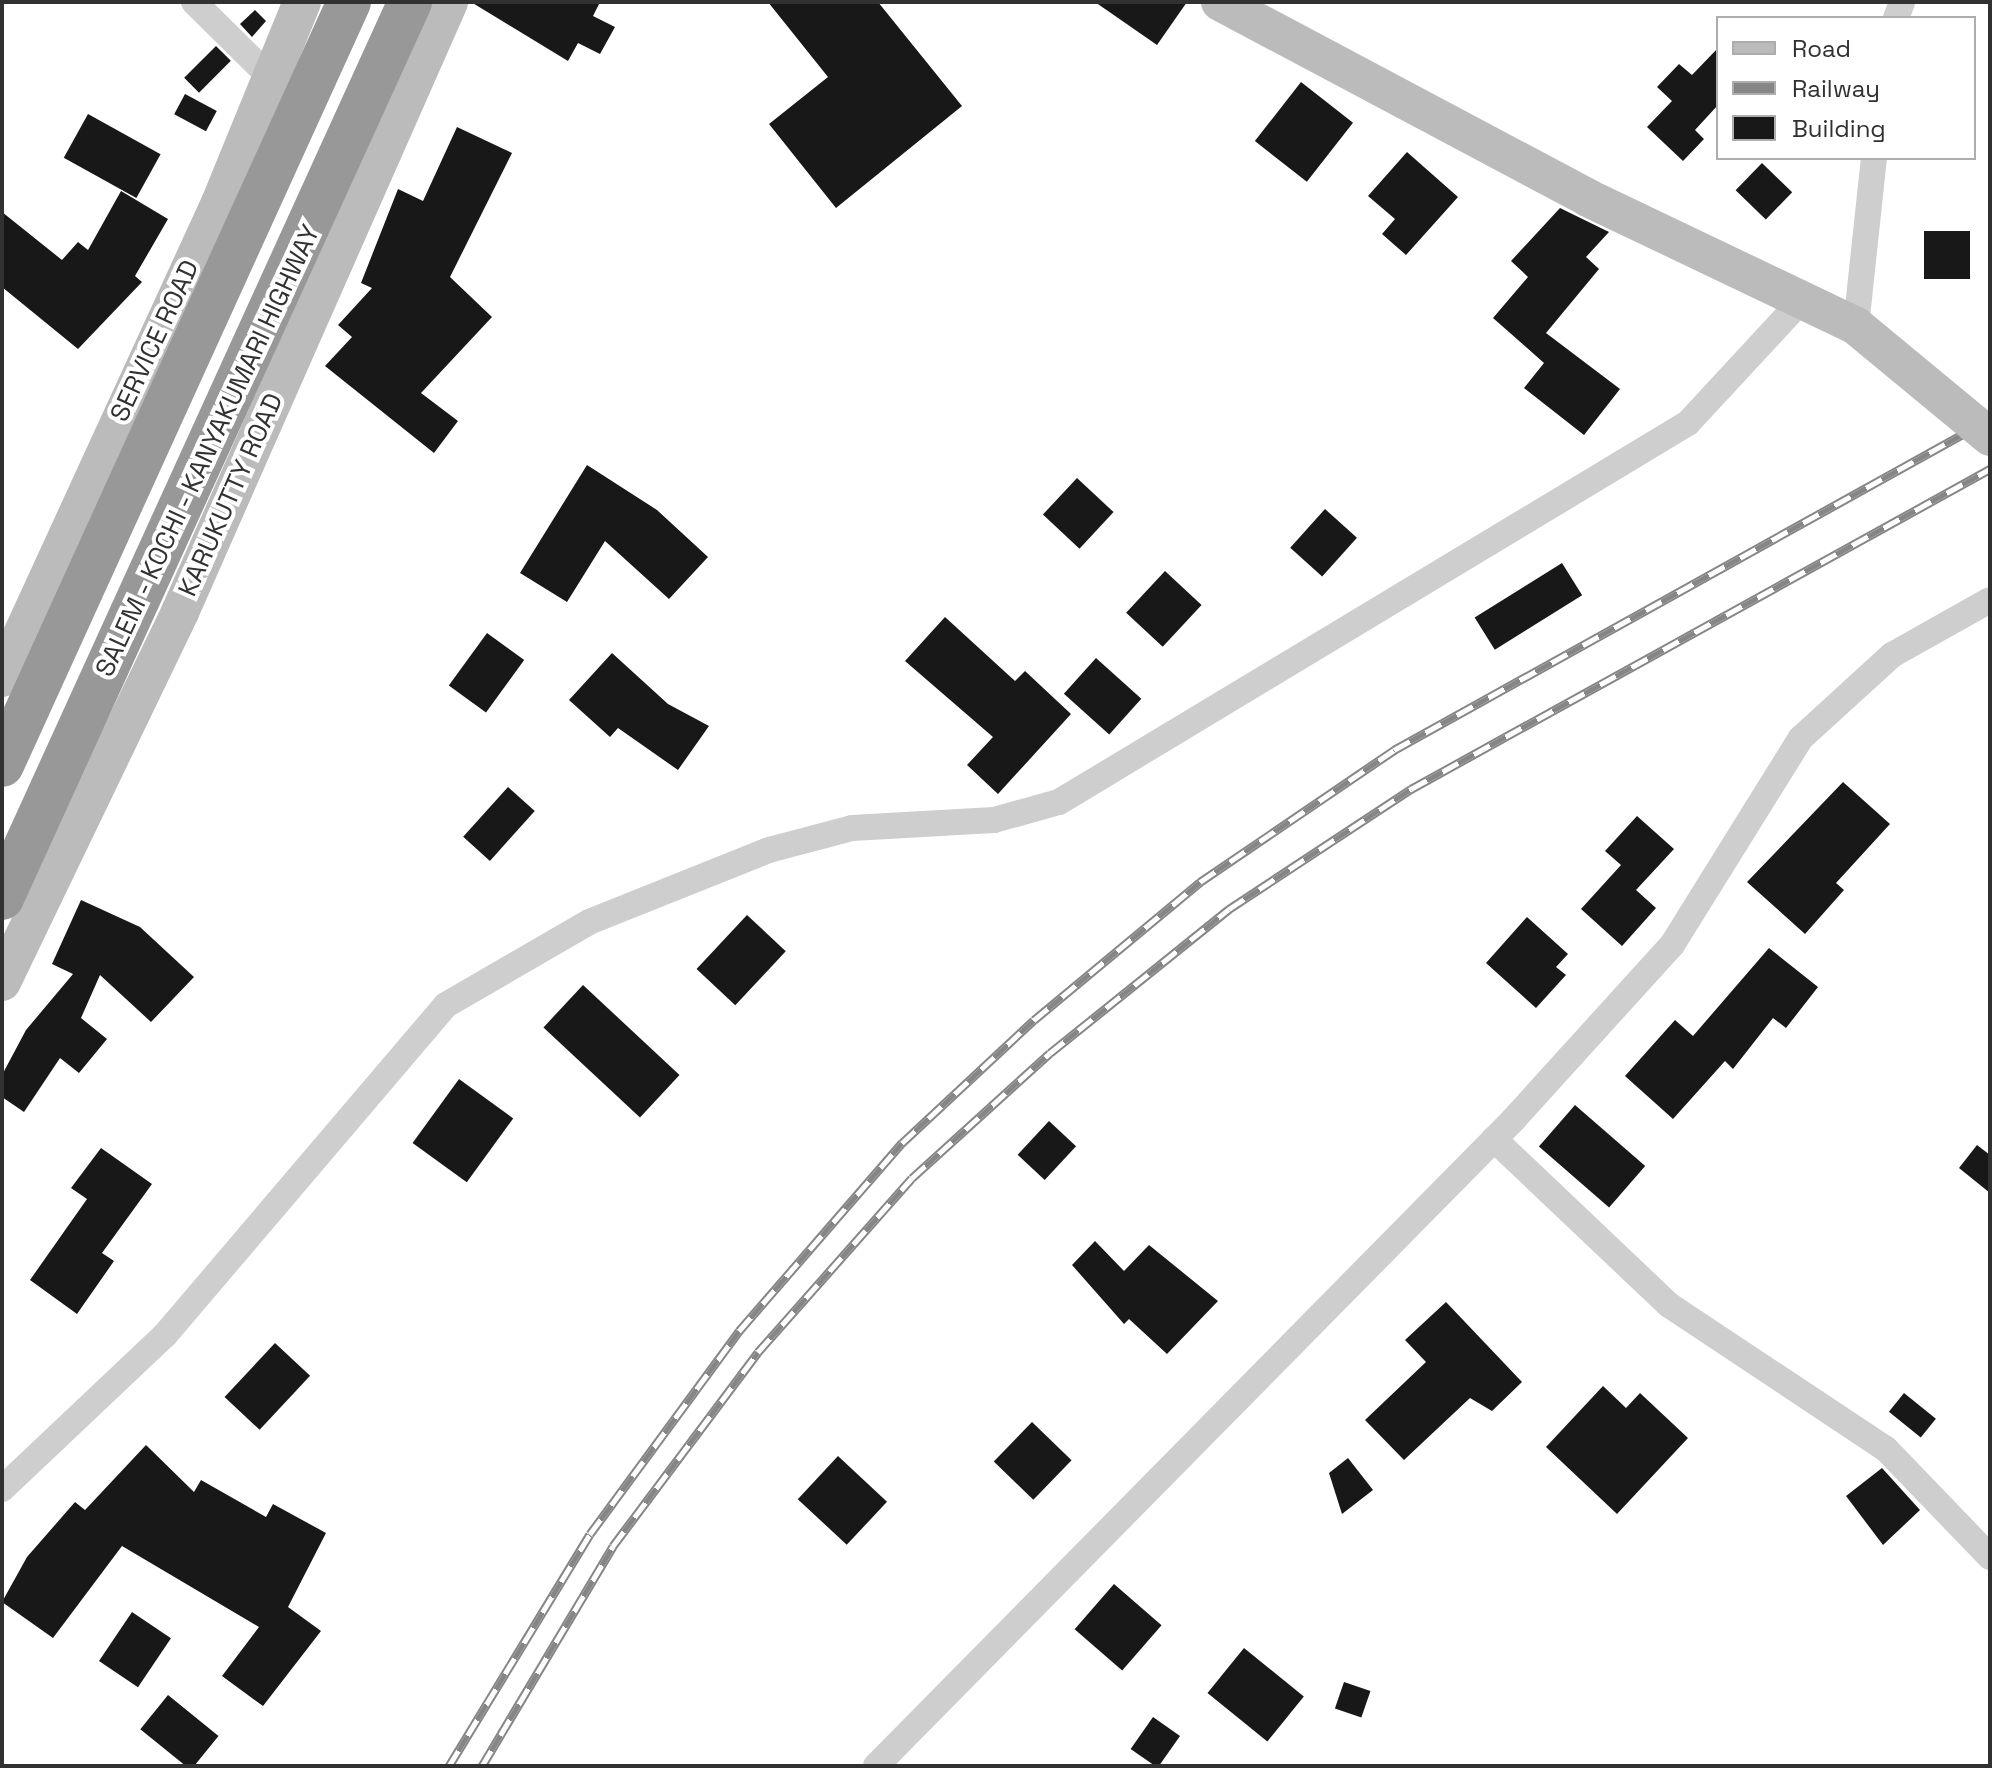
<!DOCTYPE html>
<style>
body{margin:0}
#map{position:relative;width:1992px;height:1768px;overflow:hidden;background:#fff;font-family:"Space Grotesk",sans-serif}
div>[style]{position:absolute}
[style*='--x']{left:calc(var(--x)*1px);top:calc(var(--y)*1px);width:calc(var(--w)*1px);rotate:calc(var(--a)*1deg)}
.building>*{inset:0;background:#181818;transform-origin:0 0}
.street>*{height:26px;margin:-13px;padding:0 13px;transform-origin:13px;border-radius:13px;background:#cecece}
.secondary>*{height:38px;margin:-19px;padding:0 19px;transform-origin:19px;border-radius:19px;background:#bbb}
.highway>*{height:44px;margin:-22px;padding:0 22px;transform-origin:22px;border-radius:22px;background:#989898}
.rail>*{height:9px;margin-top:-4.5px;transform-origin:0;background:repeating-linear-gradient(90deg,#fff 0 18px,#868686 0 36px);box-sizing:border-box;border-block:2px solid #868686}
.secondary-bridge>*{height:38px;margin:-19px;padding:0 19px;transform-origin:19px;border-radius:19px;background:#bbb}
span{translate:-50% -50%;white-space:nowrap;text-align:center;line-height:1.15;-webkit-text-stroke:8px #fff;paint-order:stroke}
.street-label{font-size:26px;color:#313131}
.frame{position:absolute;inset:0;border:4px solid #313131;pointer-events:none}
.legend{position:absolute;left:1716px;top:16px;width:260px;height:144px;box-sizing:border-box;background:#fff;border:2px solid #adadad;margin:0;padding:10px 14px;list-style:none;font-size:24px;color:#313131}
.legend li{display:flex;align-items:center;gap:16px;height:40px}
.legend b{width:40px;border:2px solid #adadad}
</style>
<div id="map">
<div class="building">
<div style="clip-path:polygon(471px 2px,600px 2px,593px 16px,615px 27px,600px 54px,578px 43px,568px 61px)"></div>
<div style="clip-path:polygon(768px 2px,878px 2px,962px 106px,836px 208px,769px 124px,828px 77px)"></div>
<div style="clip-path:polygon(1095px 2px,1187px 2px,1157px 45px)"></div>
<div style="clip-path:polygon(255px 10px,266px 21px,252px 37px,240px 24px)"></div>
<div style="left:216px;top:46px;width:21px;height:45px;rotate:45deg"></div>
<div style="clip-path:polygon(1718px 48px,1718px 105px,1695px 130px,1704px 139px,1683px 161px,1647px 127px,1672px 101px,1657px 87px,1679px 64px,1692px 75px)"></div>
<div style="left:1301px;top:82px;width:66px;height:75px;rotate:38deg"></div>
<div style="left:185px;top:94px;width:36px;height:23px;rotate:28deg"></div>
<div style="left:88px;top:114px;width:83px;height:50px;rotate:29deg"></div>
<div style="clip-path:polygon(457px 127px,512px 153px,450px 277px,492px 317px,421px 393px,458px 421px,434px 453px,325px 366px,352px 337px,338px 325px,372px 288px,361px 283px,398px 189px,423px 201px)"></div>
<div style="clip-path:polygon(1407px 152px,1458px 197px,1406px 255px,1382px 234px,1395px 219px,1368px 196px)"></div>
<div style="left:1762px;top:163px;width:42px;height:38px;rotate:44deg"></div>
<div style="clip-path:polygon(121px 191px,168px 219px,135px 276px,142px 282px,78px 349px,2px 287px,2px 212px,62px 260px,78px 242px,88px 250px)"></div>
<div style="clip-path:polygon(1560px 208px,1609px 232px,1586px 257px,1599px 269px,1546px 333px,1620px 389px,1584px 435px,1524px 388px,1544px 363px,1493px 318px,1528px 277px,1511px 261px)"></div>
<div style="left:1970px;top:231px;width:48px;height:46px;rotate:90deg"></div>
<div style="clip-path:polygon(587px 465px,657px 510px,708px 557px,669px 599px,605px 541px,567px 602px,520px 573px)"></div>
<div style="left:1077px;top:478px;width:50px;height:50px;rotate:43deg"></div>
<div style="left:1325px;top:509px;width:43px;height:52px;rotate:42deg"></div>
<div style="left:1562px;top:563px;width:38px;height:103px;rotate:58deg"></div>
<div style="left:1165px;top:571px;width:50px;height:57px;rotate:43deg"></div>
<div style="clip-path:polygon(945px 617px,1015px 681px,1025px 671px,1071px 714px,998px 794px,967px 765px,993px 737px,905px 661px)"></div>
<div style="left:487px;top:633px;width:46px;height:65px;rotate:36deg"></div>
<div style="clip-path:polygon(612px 653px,668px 704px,709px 726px,678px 770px,618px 728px,610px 737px,569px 700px)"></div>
<div style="left:1096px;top:658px;width:61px;height:48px;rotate:42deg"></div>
<div style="clip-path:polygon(1843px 782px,1890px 824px,1836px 883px,1844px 890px,1805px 934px,1747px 882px)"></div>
<div style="left:508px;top:787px;width:36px;height:67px;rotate:42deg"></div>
<div style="clip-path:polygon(1637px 816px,1674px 849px,1636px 890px,1656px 908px,1622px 946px,1581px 909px,1621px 865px,1605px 851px)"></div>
<div style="clip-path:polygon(81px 900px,140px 927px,194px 977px,151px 1022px,100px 975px,81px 1018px,107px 1039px,79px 1073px,60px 1058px,24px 1112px,2px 1097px,2px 1075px,26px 1030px,73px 974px,52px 964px)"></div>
<div style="left:747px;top:915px;width:53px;height:74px;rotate:43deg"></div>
<div style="clip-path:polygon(1527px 917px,1568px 954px,1556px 967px,1566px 975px,1536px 1008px,1486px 963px)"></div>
<div style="clip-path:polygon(1769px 948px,1818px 987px,1786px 1028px,1773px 1018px,1733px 1069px,1725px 1061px,1673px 1119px,1625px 1076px,1675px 1020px,1693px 1036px)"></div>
<div style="left:583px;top:985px;width:132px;height:58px;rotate:43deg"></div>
<div style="left:459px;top:1079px;width:67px;height:79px;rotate:36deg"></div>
<div style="left:1575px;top:1105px;width:93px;height:55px;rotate:41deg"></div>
<div style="left:1049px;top:1121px;width:37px;height:46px;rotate:43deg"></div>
<div style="clip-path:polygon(1977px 1145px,1990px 1155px,1990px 1193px,1959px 1168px)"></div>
<div style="clip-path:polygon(101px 1148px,152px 1184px,102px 1253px,114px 1261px,77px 1314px,30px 1280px,87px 1199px,71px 1188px)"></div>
<div style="clip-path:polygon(1095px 1241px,1124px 1271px,1149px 1245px,1218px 1301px,1167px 1354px,1129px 1319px,1124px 1324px,1072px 1265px)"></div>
<div style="clip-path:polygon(1446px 1302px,1522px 1382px,1492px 1411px,1470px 1398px,1404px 1460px,1365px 1420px,1426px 1362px,1405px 1340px)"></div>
<div style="left:275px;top:1343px;width:48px;height:74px;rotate:43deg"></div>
<div style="clip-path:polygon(1603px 1386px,1626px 1408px,1640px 1393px,1688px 1438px,1617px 1514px,1546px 1447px)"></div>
<div style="left:1904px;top:1393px;width:41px;height:24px;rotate:39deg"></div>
<div style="left:1032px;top:1422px;width:55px;height:55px;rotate:44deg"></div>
<div style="clip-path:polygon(146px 1445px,194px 1492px,201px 1480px,266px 1517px,273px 1504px,326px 1533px,288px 1607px,321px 1631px,263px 1706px,222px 1676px,259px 1627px,122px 1546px,53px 1638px,2px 1602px,27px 1557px,75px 1502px,85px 1510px)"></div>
<div style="left:838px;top:1456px;width:67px;height:59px;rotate:43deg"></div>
<div style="clip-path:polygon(1348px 1458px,1373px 1490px,1342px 1514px,1329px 1473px)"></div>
<div style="clip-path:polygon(1882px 1468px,1920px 1510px,1883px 1545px,1846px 1496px)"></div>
<div style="left:1114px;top:1584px;width:63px;height:60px;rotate:41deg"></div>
<div style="left:132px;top:1612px;width:47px;height:59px;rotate:34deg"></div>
<div style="left:1244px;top:1648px;width:77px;height:58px;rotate:39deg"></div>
<div style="left:1344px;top:1682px;width:28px;height:28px;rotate:19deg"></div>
<div style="left:168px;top:1695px;width:65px;height:44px;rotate:39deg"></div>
<div style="left:1153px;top:1717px;width:33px;height:39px;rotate:35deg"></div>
</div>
<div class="street">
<div style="--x:194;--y:2;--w:108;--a:44.6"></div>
<div style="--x:1896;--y:18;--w:17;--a:-69"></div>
<div style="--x:1856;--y:326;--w:169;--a:-83.9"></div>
<div style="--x:1494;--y:1139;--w:241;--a:43.5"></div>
<div style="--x:1669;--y:1305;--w:260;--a:33.6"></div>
<div style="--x:1886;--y:1449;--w:150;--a:46.1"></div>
<div style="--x:2;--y:1489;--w:224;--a:-43.4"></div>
<div style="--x:165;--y:1335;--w:433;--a:-49.6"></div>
<div style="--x:446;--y:1005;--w:165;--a:-30.1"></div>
<div style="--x:589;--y:922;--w:194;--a:-21.8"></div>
<div style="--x:769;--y:850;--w:86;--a:-14.8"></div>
<div style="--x:852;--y:828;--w:142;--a:-3.2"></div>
<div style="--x:994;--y:820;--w:67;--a:-15.5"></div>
<div style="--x:1059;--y:802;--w:734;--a:-31.07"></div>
<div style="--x:1688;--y:423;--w:168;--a:-47.2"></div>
<div style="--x:876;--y:1766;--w:909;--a:-45.4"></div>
<div style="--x:1514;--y:1119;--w:235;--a:-47.8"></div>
<div style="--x:1672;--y:945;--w:244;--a:-58.1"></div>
<div style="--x:1801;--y:738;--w:123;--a:-42.4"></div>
<div style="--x:1892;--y:655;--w:112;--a:-29.3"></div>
</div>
<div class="secondary">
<div style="--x:1220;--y:2;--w:417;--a:28"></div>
<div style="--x:1588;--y:198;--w:297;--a:25.5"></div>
<div style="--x:2;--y:678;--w:523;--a:-65.35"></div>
<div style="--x:220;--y:203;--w:217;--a:-67.8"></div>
<div style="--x:2;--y:982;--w:411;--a:-64.3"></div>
<div style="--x:180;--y:612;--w:667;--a:-66.2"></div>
</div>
<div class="highway">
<div style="--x:2;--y:765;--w:838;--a:-65.54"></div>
<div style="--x:2;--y:898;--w:985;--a:-65.52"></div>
</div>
<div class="rail">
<div style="--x:449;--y:1766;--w:271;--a:-58.7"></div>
<div style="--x:590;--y:1534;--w:252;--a:-53.7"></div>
<div style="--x:739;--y:1331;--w:249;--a:-49.1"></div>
<div style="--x:902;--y:1143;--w:180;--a:-43"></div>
<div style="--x:1034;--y:1020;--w:216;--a:-39.7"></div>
<div style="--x:1200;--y:882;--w:235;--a:-34.2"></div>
<div style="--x:1394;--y:750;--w:682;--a:-29.05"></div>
<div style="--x:482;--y:1766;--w:256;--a:-59.2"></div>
<div style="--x:613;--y:1546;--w:242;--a:-53.2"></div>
<div style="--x:758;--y:1352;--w:232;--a:-48.5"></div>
<div style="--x:912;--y:1178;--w:186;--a:-42.2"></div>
<div style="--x:1050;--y:1053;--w:230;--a:-38.8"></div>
<div style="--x:1229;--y:909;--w:218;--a:-33.4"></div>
<div style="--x:1411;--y:789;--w:662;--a:-28.93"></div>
</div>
<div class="secondary-bridge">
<div style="--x:1856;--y:326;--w:174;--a:39.6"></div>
</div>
<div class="street-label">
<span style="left:155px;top:341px;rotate:-65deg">SERVICE ROAD</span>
<span style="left:208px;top:451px;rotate:-65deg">SALEM - KOCHI - KANYAKUMARI HIGHWAY</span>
<span style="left:231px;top:495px;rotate:-66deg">KARUKUTTY ROAD</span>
</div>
<div class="frame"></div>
<ul class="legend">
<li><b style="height:10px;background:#bbb"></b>Road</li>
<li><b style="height:10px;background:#868686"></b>Railway</li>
<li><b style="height:22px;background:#181818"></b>Building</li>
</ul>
</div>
